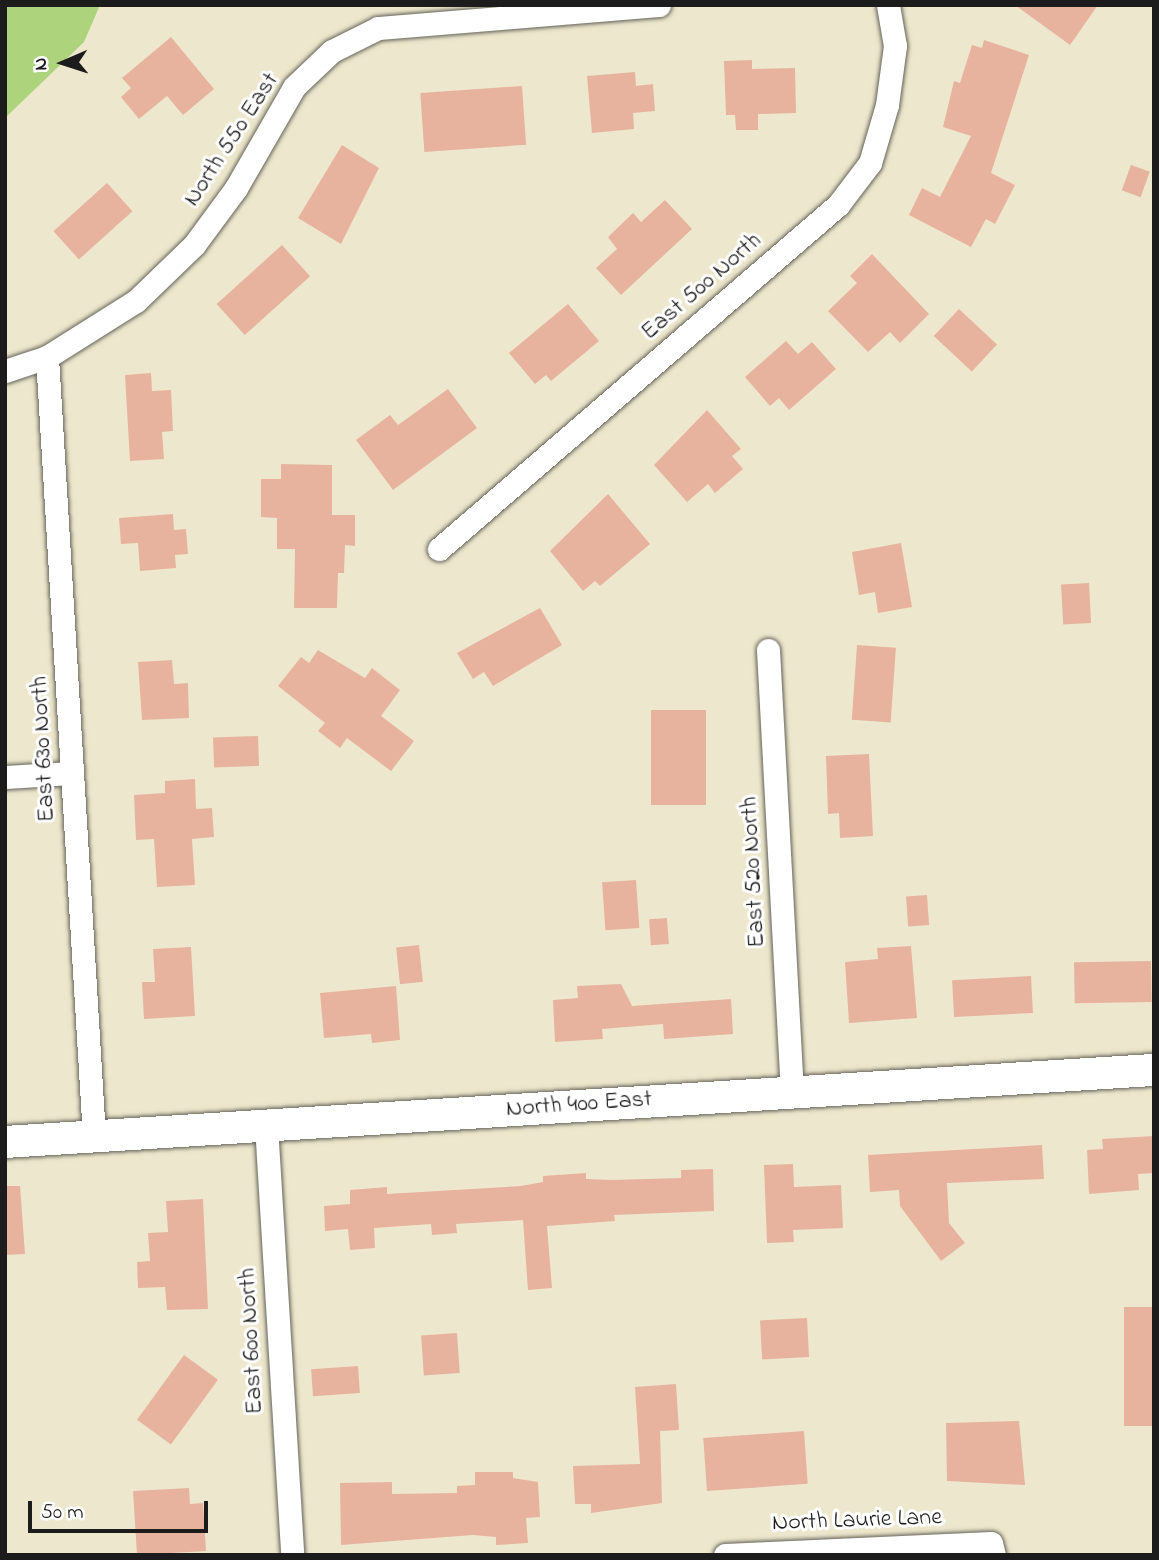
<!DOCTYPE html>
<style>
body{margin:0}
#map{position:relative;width:1159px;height:1560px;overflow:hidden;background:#ede8cd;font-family:"Indie Flower",sans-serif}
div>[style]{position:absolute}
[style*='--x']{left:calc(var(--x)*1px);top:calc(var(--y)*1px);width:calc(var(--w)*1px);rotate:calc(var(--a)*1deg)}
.green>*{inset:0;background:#add37d}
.building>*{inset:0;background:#e7b39f;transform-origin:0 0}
.roads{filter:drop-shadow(0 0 2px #65635a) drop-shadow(0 0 2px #65635a)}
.street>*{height:23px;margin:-11.5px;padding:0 11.5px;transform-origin:11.5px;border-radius:11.5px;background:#fff}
.secondary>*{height:32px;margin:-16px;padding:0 16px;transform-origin:16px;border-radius:16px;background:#fff}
span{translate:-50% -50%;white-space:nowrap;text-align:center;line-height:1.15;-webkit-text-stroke:6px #fff;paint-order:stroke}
.street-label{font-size:24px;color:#1c1c1c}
.frame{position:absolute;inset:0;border:7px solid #1c1c1c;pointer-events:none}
.north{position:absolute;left:28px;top:28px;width:70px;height:70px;-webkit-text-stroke:5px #fff;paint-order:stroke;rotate:267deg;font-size:19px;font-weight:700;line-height:28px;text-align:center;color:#1c1c1c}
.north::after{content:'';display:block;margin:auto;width:24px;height:32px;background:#1c1c1c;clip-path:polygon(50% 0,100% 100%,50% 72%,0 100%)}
.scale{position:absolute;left:28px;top:1501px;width:180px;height:32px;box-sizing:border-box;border:4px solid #1c1c1c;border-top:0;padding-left:9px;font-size:21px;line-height:24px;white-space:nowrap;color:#1c1c1c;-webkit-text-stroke:5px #fff;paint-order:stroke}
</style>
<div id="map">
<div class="green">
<div style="clip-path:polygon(5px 5px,100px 5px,84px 42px,5px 118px)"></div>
</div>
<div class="building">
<div style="clip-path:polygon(1015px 5px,1098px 5px,1070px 45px)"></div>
<div style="clip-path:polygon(171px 37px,214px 89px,183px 115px,167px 96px,139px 119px,121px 97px,131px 88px,122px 78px)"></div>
<div style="clip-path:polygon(984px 40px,1029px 55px,991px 173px,1015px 185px,995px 224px,986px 219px,971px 247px,909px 215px,922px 188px,940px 197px,971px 136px,943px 127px,954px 81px,960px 83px,972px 45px,982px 48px)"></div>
<div style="clip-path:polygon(752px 60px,752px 69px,795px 68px,796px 113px,758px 114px,758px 130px,736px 130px,735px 115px,726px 115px,724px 61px)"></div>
<div style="clip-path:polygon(635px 72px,636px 86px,653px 84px,655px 111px,633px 113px,634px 129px,592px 133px,587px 76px)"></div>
<div style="left:522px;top:86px;width:59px;height:102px;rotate:86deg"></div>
<div style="clip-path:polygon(342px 145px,379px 168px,341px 244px,298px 218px)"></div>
<div style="left:1131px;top:165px;width:20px;height:27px;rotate:20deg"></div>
<div style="left:107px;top:183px;width:38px;height:72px;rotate:48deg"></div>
<div style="clip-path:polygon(665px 200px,692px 229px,621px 295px,596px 268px,617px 249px,608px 237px,633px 213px,641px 222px)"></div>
<div style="left:282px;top:245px;width:42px;height:88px;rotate:48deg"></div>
<div style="clip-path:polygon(872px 254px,929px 314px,900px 343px,890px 332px,868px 352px,828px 311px,857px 283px,850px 276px)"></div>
<div style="clip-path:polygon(568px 304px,599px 341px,551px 381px,546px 375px,535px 384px,509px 353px)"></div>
<div style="left:959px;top:309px;width:52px;height:37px;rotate:43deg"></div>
<div style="clip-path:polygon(786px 341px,798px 354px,812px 342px,836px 369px,789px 410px,779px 398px,770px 406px,745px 377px)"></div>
<div style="clip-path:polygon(151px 373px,152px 391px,171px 390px,173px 431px,162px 432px,164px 459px,130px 461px,125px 375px)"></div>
<div style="clip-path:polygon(448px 389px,477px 428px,393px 490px,356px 440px,390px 415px,398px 425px)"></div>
<div style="clip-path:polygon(707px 410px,741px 449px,732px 456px,743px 469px,715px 493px,708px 484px,687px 502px,654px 465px)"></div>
<div style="clip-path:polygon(281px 464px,332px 465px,332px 515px,355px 515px,355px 546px,345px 545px,344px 573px,338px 573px,337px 608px,294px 608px,295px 549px,277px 549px,277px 518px,261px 517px,261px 479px,281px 479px)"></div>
<div style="clip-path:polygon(608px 494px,650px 544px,600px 586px,595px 581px,583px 591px,550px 551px)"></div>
<div style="clip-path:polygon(173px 514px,174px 530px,186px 529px,188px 554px,175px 555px,176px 568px,140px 571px,138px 543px,121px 544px,119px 518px)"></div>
<div style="clip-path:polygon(901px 543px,912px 607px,878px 613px,875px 592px,859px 595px,852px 552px)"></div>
<div style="left:1089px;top:583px;width:40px;height:28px;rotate:87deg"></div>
<div style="clip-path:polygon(540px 608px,562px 645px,493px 686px,484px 672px,473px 679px,457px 653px)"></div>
<div style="left:857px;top:645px;width:39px;height:75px;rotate:4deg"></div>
<div style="clip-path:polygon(318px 650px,365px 678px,372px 668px,400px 690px,381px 716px,414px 741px,391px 771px,347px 738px,340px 748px,318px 731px,325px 723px,278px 686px,301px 657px,309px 663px)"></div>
<div style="clip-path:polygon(172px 660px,174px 684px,188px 683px,189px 718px,142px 720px,138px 662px)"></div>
<div style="left:706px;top:710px;width:95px;height:55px;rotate:90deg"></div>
<div style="left:258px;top:736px;width:30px;height:45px;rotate:88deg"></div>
<div style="clip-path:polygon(869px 754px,873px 836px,840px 838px,839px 813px,828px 814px,826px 756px)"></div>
<div style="clip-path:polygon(195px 779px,196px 809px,212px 808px,214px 837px,192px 839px,195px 885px,157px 887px,154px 839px,136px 840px,134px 795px,165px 793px,165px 781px)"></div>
<div style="left:636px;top:880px;width:48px;height:34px;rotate:86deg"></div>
<div style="left:927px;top:895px;width:30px;height:21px;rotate:86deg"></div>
<div style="left:667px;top:918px;width:26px;height:18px;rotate:86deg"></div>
<div style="left:419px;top:945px;width:37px;height:23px;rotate:84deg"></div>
<div style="clip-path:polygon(911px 946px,917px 1018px,849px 1023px,845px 962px,878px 959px,877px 948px)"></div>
<div style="clip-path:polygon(191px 947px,195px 1016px,144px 1019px,142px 982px,155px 982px,153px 949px)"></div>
<div style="left:1151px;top:961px;width:41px;height:77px;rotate:89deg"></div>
<div style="left:1031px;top:976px;width:37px;height:79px;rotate:87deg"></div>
<div style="clip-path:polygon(621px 984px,632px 1006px,731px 999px,733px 1034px,664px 1039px,663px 1024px,602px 1029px,603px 1039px,555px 1042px,553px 1000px,578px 998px,577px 986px)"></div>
<div style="clip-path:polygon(396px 986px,400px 1040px,372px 1043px,371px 1034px,324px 1038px,320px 993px)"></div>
<div style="clip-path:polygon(1154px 1136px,1154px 1173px,1138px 1174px,1139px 1190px,1089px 1194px,1087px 1150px,1103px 1149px,1102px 1139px)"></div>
<div style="clip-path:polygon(1042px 1145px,1044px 1179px,947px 1183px,949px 1223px,965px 1243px,941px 1261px,900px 1206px,899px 1190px,870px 1192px,868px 1155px)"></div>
<div style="clip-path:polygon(793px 1164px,794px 1187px,841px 1185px,843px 1228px,793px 1230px,794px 1242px,767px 1243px,764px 1165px)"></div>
<div style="clip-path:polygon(713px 1169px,714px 1211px,614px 1215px,615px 1221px,547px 1226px,552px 1288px,528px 1290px,523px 1220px,456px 1224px,457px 1233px,432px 1235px,431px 1224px,374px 1228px,375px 1248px,350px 1250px,348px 1229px,325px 1231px,324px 1206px,350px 1204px,350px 1190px,387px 1187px,387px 1194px,521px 1186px,543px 1182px,543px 1176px,586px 1173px,586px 1179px,612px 1180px,681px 1178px,681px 1170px)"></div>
<div style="clip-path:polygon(5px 1186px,20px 1186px,25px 1254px,5px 1255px)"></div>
<div style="clip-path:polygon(203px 1199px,208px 1309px,167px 1310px,165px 1287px,138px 1288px,137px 1262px,150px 1261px,148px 1233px,168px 1232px,166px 1201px)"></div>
<div style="left:1154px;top:1307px;width:119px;height:30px;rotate:90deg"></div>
<div style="left:807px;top:1318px;width:39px;height:47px;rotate:87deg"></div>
<div style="left:457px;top:1333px;width:40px;height:36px;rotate:86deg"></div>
<div style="left:184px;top:1355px;width:42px;height:80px;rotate:36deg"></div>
<div style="left:358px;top:1366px;width:27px;height:47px;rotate:86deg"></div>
<div style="clip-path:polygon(676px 1384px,679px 1430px,660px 1431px,662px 1503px,591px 1513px,591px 1504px,575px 1504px,573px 1466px,640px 1464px,635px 1387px)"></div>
<div style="clip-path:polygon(1019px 1421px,1025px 1485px,947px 1481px,946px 1423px)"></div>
<div style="left:804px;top:1431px;width:53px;height:101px;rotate:86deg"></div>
<div style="clip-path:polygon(475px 1472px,513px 1472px,513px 1478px,538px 1482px,540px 1517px,526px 1518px,528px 1543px,496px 1545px,496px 1537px,473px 1535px,341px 1545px,340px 1483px,392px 1482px,392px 1494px,457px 1493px,457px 1486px,475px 1485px)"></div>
<div style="clip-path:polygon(189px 1488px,190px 1504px,203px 1503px,206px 1551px,137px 1555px,133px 1491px)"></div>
</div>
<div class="roads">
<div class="street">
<div style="--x:47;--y:357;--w:781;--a:86.55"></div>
<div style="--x:5;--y:371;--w:44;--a:-18.4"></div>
<div style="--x:47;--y:357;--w:105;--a:-32.2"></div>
<div style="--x:136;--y:301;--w:81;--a:-44"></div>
<div style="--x:194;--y:245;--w:71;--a:-53.6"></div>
<div style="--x:236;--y:188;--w:116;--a:-60.1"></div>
<div style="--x:294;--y:87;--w:52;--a:-43.5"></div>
<div style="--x:332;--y:51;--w:51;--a:-26.6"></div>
<div style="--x:378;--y:28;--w:282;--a:-4.7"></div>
<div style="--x:439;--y:549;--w:527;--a:-40.77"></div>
<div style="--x:838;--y:205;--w:53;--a:-52.7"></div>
<div style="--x:870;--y:163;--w:60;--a:-73.7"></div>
<div style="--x:887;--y:105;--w:60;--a:-82.3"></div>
<div style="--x:895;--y:46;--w:42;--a:-99.7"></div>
<div style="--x:768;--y:650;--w:442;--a:86.9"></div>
<div style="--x:5;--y:777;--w:67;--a:-3.4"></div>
<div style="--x:266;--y:1125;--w:431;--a:86.5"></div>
<div style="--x:725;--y:1555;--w:266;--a:-2.6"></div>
<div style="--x:991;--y:1543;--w:12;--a:76"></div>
</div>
<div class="secondary">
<div style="--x:5;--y:1142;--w:1151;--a:-3.59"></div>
</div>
</div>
<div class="street-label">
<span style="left:232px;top:140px;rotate:-57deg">North 550 East</span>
<span style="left:702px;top:287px;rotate:-41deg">East 500 North</span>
<span style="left:44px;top:749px;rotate:-93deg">East 630 North</span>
<span style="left:754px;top:872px;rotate:-93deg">East 520 North</span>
<span style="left:579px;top:1105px;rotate:-4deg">North 400 East</span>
<span style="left:252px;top:1341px;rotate:-93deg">East 600 North</span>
<span style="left:857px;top:1521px;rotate:-2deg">North Laurie Lane</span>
</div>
<div class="frame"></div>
<div class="north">N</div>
<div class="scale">50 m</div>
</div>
